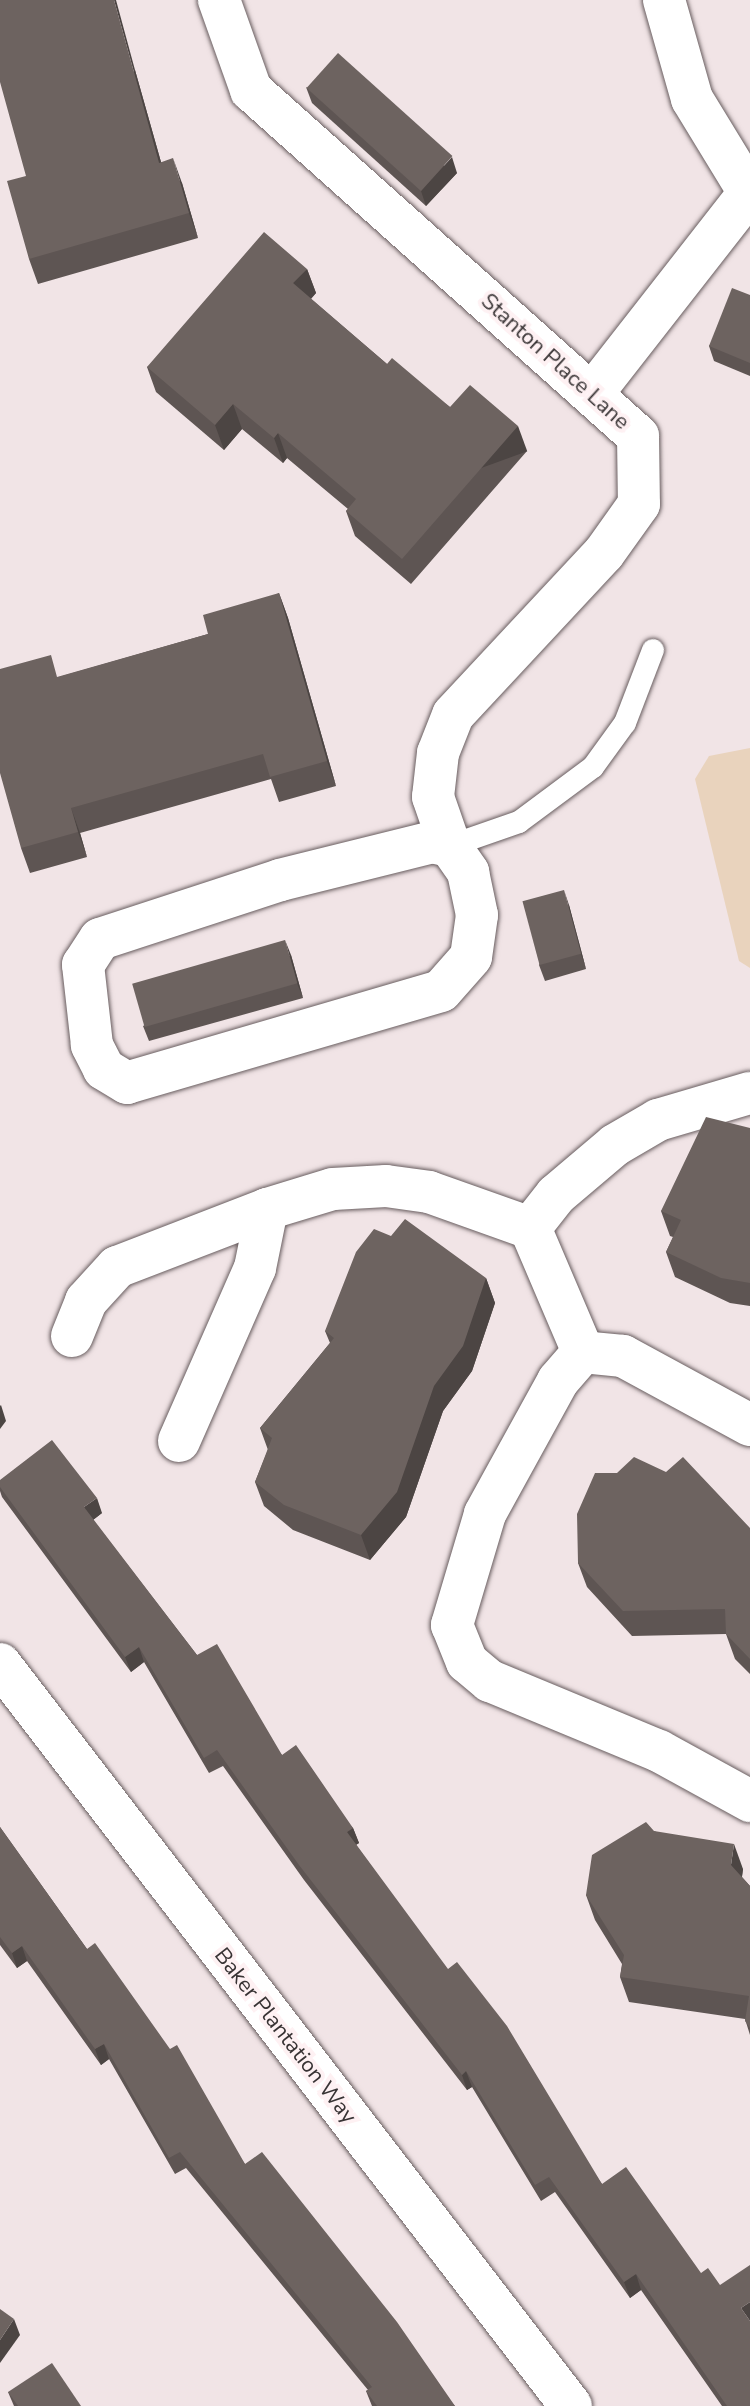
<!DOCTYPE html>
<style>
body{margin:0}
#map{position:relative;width:750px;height:2406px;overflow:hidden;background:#f1e4e6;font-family:"Nunito Sans",sans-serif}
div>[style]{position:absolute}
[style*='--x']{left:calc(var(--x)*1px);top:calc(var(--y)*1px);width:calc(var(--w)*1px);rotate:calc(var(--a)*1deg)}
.green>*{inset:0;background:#e9d3bd}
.roads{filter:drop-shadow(0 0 2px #685d5f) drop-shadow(0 0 2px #685d5f)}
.service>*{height:22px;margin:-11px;padding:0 11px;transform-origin:11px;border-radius:11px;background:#fff}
.minor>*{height:42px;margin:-21px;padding:0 21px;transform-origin:21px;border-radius:21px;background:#fff}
.wall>*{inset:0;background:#5e5553}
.shaded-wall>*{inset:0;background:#4c4543;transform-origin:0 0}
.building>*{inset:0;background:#6d6360;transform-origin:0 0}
span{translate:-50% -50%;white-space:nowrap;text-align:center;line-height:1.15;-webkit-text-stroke:8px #fef1f3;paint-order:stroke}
.street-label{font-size:22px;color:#383334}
</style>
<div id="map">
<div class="green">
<div style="clip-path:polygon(750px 748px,750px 968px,739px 961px,695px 779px,709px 756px)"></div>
</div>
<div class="roads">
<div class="service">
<div style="--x:450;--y:846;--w:73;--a:-19.2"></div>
<div style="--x:519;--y:822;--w:92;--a:-36.6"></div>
<div style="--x:593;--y:767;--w:54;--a:-54"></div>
<div style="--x:625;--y:723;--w:78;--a:-69"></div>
</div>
<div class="minor">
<div style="--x:219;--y:0;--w:96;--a:70.4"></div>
<div style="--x:251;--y:90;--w:519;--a:41.8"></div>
<div style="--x:638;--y:436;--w:68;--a:89.2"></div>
<div style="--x:639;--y:504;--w:60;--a:125.5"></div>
<div style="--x:604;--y:553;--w:221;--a:133"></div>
<div style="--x:453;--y:715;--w:41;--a:111.5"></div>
<div style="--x:438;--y:753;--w:44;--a:96.5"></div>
<div style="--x:433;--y:797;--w:52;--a:70.9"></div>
<div style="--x:664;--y:0;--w:103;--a:74.2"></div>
<div style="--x:692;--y:99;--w:111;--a:58.6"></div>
<div style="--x:592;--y:394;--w:256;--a:-52"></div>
<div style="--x:432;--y:842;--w:18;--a:13"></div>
<div style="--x:450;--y:846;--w:32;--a:55"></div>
<div style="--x:468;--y:872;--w:44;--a:78.2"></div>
<div style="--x:477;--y:915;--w:42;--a:98.1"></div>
<div style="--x:471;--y:957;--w:45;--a:131.4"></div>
<div style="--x:441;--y:991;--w:327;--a:163.7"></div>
<div style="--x:127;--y:1083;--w:27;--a:-149"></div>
<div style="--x:104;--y:1069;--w:27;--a:-117"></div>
<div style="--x:92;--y:1045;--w:81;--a:-96.4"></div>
<div style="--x:83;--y:965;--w:31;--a:-57"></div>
<div style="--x:100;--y:939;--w:189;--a:-18.1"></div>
<div style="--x:280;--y:880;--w:157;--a:-14"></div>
<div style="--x:72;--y:1336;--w:38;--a:-68"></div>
<div style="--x:86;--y:1301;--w:46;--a:-47.6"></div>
<div style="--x:117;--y:1267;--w:161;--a:-21.1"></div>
<div style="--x:583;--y:1352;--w:135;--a:-113.1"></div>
<div style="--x:530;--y:1228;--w:42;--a:-51.8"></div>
<div style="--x:556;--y:1195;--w:77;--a:-40.3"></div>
<div style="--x:615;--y:1145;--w:50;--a:-30.2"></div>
<div style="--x:658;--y:1120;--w:96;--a:-16.4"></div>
<div style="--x:750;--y:1425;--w:145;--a:-151.5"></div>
<div style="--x:623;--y:1356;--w:40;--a:-174.3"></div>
<div style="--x:583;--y:1352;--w:38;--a:131"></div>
<div style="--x:558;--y:1381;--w:152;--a:118.8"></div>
<div style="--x:485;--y:1514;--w:116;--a:106.6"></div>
<div style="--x:452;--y:1625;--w:40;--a:68"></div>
<div style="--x:467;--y:1662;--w:30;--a:40"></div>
<div style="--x:490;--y:1681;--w:183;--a:22.5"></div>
<div style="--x:659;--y:1751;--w:104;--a:28.8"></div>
<div style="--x:179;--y:1441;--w:189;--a:-66.3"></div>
<div style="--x:255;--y:1268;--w:60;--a:-78.5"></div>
<div style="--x:267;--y:1209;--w:69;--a:-16.9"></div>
<div style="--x:333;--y:1189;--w:53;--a:-3.2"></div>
<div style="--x:386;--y:1186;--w:43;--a:7.9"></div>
<div style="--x:429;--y:1192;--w:107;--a:19.6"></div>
<div style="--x:0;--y:1664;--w:936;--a:52.42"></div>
</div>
</div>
<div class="wall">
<div style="clip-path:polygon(135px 70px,161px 162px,182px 183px,198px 238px,38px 284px,29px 259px,26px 176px)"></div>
<div style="clip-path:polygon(306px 87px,457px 173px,426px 206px,312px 103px)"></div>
<div style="clip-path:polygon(307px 269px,316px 293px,311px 299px,387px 364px,450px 407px,527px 451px,411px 584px,355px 536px,346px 511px,348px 509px,287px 458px,283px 463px,242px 429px,224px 450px,156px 392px,147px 367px)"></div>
<div style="clip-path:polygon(750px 295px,750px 376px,714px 361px,709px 346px)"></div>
<div style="clip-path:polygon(279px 593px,288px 618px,336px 786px,279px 802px,271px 779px,80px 833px,87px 857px,30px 873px,21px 848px,59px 677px,208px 634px)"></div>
<div style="clip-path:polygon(569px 905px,586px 969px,545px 981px,539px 965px)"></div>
<div style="clip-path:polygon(291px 955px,303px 998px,149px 1041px,143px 1026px)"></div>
<div style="clip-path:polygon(750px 1128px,750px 1306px,730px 1303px,675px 1277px,666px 1252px,673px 1237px,670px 1236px,661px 1211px)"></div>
<div style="clip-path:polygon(486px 1278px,495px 1303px,472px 1371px,443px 1411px,406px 1517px,370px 1560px,293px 1530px,264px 1506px,255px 1482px,268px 1450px,260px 1428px,330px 1343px,325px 1331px)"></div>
<div style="clip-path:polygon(0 1480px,102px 1513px,93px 1520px,197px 1655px,282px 1755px,353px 1828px,359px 1843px,356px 1845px,602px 2184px,750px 2406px,722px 2406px,641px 2290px,630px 2298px,555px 2192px,541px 2201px,472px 2087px,467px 2090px,304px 1880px,223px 1766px,209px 1773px,144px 1662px,131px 1672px,2px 1497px,0 1491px)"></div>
<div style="clip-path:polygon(750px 1528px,750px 1674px,735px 1659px,726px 1634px,632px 1636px,587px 1587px,578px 1563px)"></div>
<div style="clip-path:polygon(0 1827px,87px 1949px,245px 2164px,455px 2406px,372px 2406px,366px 2391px,368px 2390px,186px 2168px,175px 2174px,109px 2059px,101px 2065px,27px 1961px,17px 1968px,0 1945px)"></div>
<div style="clip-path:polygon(654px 1831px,743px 1869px,742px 1877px,750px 1886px,750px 2035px,745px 2019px,629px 2002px,620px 1977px,622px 1964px,595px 1920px,586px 1895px)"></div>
<div style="clip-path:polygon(8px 2392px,81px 2406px,14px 2406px)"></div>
</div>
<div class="shaded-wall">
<div style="clip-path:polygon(114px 0,116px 0,135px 70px,168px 187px,159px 163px)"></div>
<div style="clip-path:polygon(452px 157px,457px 173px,426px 206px,421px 191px)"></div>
<div style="clip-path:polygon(173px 158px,182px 183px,198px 238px,189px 213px)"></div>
<div style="clip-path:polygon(307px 269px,316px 293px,302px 308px,293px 283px)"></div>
<div style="clip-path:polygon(233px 404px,242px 429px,224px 450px,215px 425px)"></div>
<div style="left:518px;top:426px;width:27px;height:176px;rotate:70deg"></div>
<div style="clip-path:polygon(278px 433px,287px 458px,283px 463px,274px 438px)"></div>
<div style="clip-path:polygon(279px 593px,288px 618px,336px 786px,327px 761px)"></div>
<div style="clip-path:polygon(71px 808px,80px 833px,87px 857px,78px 832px)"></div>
<div style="clip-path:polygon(564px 890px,569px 905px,586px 969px,581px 954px)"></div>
<div style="clip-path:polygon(285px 940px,291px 955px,303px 998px,297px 983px)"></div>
<div style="clip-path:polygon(486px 1278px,495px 1303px,472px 1371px,443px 1411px,406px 1517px,370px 1560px,361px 1535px)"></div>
<div style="clip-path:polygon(1px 1405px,6px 1421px,0 1429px,0 1406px)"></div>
<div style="clip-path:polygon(97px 1498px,102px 1513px,89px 1523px,84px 1507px)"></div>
<div style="clip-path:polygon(139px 1647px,144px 1662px,131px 1672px,125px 1657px)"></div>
<div style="clip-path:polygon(353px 1828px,359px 1843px,352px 1847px,347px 1832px)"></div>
<div style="clip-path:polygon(734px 1844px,743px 1869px,740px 1890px,731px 1865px)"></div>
<div style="clip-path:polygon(22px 1946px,27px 1961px,17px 1968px,12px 1953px)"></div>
<div style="clip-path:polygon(104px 2044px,109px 2059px,101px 2065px,95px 2049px)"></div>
<div style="clip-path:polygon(466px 2071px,472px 2087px,467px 2090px,462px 2075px)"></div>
<div style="clip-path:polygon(636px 2274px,641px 2290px,630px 2298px,624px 2282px)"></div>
<div style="clip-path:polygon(750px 2302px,750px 2321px,741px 2308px)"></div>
<div style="clip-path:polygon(14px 2319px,20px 2335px,0 2363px,0 2340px)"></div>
</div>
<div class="building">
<div style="clip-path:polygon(0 0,114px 0,159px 163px,173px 158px,189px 213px,29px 259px,7px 181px,26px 176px,0 82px)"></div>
<div style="left:338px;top:53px;width:154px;height:47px;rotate:42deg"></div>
<div style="clip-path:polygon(264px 232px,307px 269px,293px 283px,387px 364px,392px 358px,450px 407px,470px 385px,518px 426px,402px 559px,346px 511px,356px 499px,278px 433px,274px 438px,233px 404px,215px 425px,147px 367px)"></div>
<div style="clip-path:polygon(732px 288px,750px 295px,750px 363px,709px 346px)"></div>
<div style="clip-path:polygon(279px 593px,327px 761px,270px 777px,263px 754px,71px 808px,78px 832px,21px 848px,0 773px,0 669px,51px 655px,57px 677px,208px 634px,203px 615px)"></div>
<div style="left:564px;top:890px;width:66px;height:43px;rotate:75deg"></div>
<div style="left:285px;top:940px;width:45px;height:159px;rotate:74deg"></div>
<div style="clip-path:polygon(706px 1117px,750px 1128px,750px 1283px,721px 1278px,666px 1252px,681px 1220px,661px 1211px)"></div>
<div style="clip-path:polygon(405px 1219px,486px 1278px,463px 1346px,434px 1386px,397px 1492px,361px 1535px,284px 1505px,255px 1482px,272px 1438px,260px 1428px,334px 1338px,325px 1331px,356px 1252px,374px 1229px,391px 1236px)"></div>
<div style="clip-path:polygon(52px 1440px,97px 1498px,84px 1507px,197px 1655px,217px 1644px,282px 1755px,296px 1745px,353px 1828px,347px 1832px,448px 1969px,457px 1962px,507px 2026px,602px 2184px,626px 2167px,701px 2273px,708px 2268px,720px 2285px,750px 2265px,750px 2302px,741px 2308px,750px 2321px,750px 2406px,727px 2406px,636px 2274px,624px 2282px,549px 2177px,535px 2185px,466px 2071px,462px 2075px,299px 1865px,217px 1750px,204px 1758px,139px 1647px,125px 1657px,0 1487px,0 1480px)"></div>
<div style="clip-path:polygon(634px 1457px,666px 1472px,683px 1457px,750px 1528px,750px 1659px,726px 1634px,725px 1609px,623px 1611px,578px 1563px,577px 1514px,595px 1473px,617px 1473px)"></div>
<div style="clip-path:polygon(646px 1822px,654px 1831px,734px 1844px,731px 1865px,750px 1886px,750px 2028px,745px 2021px,749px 1996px,620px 1977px,624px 1955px,586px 1895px,592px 1855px)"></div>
<div style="clip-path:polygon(0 1827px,87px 1949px,95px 1943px,170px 2049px,177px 2045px,245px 2164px,262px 2152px,397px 2322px,455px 2406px,377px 2406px,366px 2391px,372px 2387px,180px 2152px,169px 2158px,104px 2044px,95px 2049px,22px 1946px,12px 1953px,0 1937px)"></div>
<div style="clip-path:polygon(0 2309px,14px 2319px,0 2340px)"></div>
<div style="clip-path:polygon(52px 2363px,81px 2406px,18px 2406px,8px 2392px)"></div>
</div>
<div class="street-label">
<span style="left:555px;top:362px;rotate:42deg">Stanton Place Lane</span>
<span style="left:285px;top:2036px;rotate:52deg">Baker Plantation Way</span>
</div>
</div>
